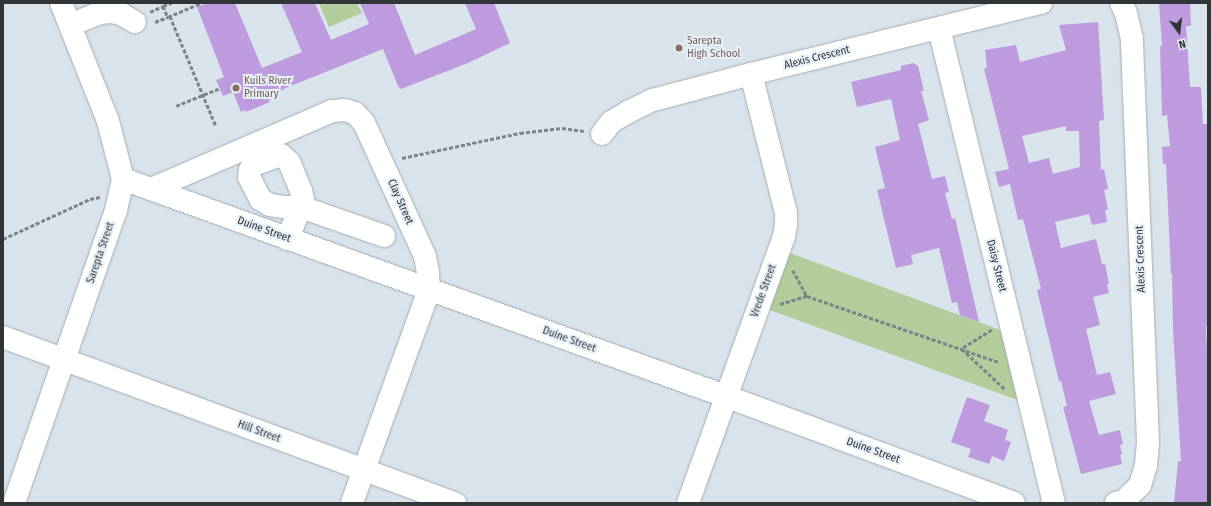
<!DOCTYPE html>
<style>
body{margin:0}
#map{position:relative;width:1211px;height:506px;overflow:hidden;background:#d8e3eb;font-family:"Fira Sans Condensed",sans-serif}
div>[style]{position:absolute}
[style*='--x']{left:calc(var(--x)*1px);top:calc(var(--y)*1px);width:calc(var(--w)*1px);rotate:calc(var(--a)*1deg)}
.green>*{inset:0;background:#b2cc9b}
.building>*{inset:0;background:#bd9bde}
.path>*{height:2.5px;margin-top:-1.25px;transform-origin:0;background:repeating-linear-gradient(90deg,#7d8489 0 4px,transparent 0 6px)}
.roads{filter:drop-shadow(0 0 1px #a4aeb6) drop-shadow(0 0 1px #a4aeb6)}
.minor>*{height:22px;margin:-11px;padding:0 11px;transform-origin:11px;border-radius:11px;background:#fff}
.dots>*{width:11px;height:11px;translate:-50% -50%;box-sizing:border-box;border:2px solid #e6f0f9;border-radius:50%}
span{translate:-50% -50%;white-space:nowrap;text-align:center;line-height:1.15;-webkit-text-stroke:4px #e6f0f9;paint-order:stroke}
.education-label{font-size:11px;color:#785e54}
.left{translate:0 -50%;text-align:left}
.street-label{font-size:11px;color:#313538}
.frame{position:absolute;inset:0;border:4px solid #313538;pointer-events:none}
.north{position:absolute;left:1159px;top:12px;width:40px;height:40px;-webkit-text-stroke:3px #e6f0f9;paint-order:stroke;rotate:165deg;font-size:11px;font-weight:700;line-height:16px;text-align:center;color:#313538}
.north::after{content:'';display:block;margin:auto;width:14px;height:18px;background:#313538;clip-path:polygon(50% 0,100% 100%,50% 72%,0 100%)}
</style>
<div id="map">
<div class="green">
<div style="clip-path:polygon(319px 3px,357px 3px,362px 13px,329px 27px)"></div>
<div style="clip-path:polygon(787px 252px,1003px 331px,1020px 401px,767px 309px)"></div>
</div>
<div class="building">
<div style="clip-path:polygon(208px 3px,235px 3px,262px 68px,302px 52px,281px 3px,315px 3px,331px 40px,369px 24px,360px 3px,394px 3px,415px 55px,476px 29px,465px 3px,494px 3px,510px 43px,468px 63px,401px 89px,398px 86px,383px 49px,283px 89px,284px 90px,277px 92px,278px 97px,269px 100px,270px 102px,246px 112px,245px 110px,241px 112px,233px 92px,223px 96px,216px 80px,224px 77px,197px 7px)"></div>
<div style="clip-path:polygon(1159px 3px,1190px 3px,1191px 26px,1186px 26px,1190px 87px,1201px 87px,1203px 124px,1208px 124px,1208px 326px,1206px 326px,1208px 379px,1208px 503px,1174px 503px,1178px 461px,1181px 461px,1173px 330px,1172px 274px,1171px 274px,1166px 164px,1163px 164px,1162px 147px,1170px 146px,1167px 115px,1162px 116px,1160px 46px,1162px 46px)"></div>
<div style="clip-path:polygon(evenodd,1098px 22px,1104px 120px,1099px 121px,1101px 170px,1104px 169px,1108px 189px,1104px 190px,1108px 210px,1105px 210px,1107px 222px,1092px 225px,1089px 214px,1055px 222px,1061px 248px,1096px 239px,1102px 264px,1105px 264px,1109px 284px,1107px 284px,1109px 293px,1093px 297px,1100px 325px,1086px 329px,1097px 375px,1110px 372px,1116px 394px,1089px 401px,1099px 435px,1120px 430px,1123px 444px,1120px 445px,1122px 454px,1120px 455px,1122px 464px,1081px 474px,1063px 407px,1067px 406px,1061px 381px,1059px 381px,1037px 290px,1041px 289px,1023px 219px,1018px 220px,1010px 184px,999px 187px,995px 172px,1009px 169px,984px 69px,987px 68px,985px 50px,1016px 45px,1020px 62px,1066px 50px,1059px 25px,1098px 22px,1066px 126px,1066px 131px,1079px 131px,1080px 167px,1053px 174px,1049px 158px,1029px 163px,1022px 136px,1066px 126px)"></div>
<div style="clip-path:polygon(913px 63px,918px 66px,924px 91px,921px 91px,929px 120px,918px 124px,932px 179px,945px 176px,949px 192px,945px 193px,952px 219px,955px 218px,979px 322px,960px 315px,957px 302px,952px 303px,939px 248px,911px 255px,913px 264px,896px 268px,877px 190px,885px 188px,875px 147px,900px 140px,891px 99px,857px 107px,851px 82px,901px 70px,901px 66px)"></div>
<div style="clip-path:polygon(967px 397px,990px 405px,984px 421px,1008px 430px,1005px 440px,1011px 442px,1004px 461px,992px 456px,989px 464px,968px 457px,971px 449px,951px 442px)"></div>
</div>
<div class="path">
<div style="--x:163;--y:6;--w:9;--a:-21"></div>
<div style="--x:150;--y:12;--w:14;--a:-25"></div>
<div style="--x:163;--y:6;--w:12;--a:66"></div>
<div style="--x:168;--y:17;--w:36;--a:-23"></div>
<div style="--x:170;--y:16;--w:119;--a:67.3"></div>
<div style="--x:155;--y:22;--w:14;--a:-21"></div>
<div style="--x:176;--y:106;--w:48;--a:-22.2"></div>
<div style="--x:402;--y:158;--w:121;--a:-12"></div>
<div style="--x:520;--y:133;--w:42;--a:-6.8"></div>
<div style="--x:562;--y:128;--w:22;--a:8"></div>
<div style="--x:3;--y:239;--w:96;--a:-24.7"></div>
<div style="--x:90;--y:199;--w:10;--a:-11"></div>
<div style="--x:793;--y:270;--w:30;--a:62"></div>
<div style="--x:780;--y:304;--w:28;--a:-17"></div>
<div style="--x:807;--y:296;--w:203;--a:19"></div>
<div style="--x:992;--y:330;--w:36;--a:148"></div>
<div style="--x:962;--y:349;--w:60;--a:43"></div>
</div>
<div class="roads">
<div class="minor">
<div style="--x:70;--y:25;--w:32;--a:-22"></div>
<div style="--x:100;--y:13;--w:11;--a:-5"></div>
<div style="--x:111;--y:12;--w:10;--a:11"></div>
<div style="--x:121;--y:14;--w:16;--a:30"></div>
<div style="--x:939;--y:28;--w:489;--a:76.4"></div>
<div style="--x:602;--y:134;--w:15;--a:-53"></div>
<div style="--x:611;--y:122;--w:20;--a:-30"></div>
<div style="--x:628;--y:112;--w:28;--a:-26"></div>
<div style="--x:653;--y:100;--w:101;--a:-14.9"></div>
<div style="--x:751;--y:74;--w:299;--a:-13.8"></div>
<div style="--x:123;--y:179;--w:640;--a:19.82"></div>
<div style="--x:725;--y:396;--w:308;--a:20.3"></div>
<div style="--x:151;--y:189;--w:197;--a:-23.3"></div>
<div style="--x:332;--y:111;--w:13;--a:-4"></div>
<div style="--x:345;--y:110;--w:10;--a:17"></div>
<div style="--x:355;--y:113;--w:13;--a:48"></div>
<div style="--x:364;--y:123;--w:146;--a:65.4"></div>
<div style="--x:425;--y:256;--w:17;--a:80"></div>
<div style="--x:428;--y:273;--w:17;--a:87"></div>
<div style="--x:429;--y:290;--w:226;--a:109.9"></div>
<div style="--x:287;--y:239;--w:35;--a:-66"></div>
<div style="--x:301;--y:207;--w:8;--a:-76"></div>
<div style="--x:303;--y:199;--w:8;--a:-104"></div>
<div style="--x:301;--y:191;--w:31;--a:-112"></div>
<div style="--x:289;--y:162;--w:11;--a:-139"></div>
<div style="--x:281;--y:155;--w:30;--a:160"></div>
<div style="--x:253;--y:165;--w:6;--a:121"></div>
<div style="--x:250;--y:170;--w:7;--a:98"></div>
<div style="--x:249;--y:177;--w:25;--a:63"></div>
<div style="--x:260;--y:199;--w:12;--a:31"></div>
<div style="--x:270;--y:205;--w:15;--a:8"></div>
<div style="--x:285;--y:207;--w:16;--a:0"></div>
<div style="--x:301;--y:207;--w:88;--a:19.3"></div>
<div style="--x:3;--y:337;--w:482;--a:20.2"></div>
<div style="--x:14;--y:503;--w:310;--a:-70.8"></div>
<div style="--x:116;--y:210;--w:32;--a:-77"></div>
<div style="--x:123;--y:179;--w:60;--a:-104.5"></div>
<div style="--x:108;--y:121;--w:127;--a:-111.7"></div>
<div style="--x:688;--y:503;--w:283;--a:-70.2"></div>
<div style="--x:784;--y:237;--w:12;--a:-81"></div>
<div style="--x:786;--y:225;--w:12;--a:-90"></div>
<div style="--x:786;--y:213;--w:143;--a:-104.1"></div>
<div style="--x:1116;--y:503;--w:8;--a:-14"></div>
<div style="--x:1124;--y:501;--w:23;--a:-45"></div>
<div style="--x:1140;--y:485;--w:21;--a:-73"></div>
<div style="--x:1146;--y:465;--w:23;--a:-85"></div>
<div style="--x:1148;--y:442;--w:403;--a:-92.3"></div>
<div style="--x:1132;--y:39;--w:27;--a:-103"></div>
<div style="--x:1126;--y:13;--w:11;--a:-117"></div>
</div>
</div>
<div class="dots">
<div style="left:679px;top:48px;background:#8d6e63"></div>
<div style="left:236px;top:88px;background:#8d6e63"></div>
</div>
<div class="education-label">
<span class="left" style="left:687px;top:48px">Sarepta<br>High School</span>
<span class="left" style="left:244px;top:88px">Kuils River<br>Primary</span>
</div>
<div class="street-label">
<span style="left:817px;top:58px;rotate:-14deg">Alexis Crescent</span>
<span style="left:400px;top:202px;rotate:66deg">Clay Street</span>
<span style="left:264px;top:230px;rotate:20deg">Duine Street</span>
<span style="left:101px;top:253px;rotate:-71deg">Sarepta Street</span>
<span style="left:1141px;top:259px;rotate:-92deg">Alexis Crescent</span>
<span style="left:996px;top:266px;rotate:76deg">Daisy Street</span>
<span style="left:764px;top:291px;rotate:-70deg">Vrede Street</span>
<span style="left:569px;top:340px;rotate:20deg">Duine Street</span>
<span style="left:259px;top:432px;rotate:20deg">Hill Street</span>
<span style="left:873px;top:451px;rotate:20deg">Duine Street</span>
</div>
<div class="frame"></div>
<div class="north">N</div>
</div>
